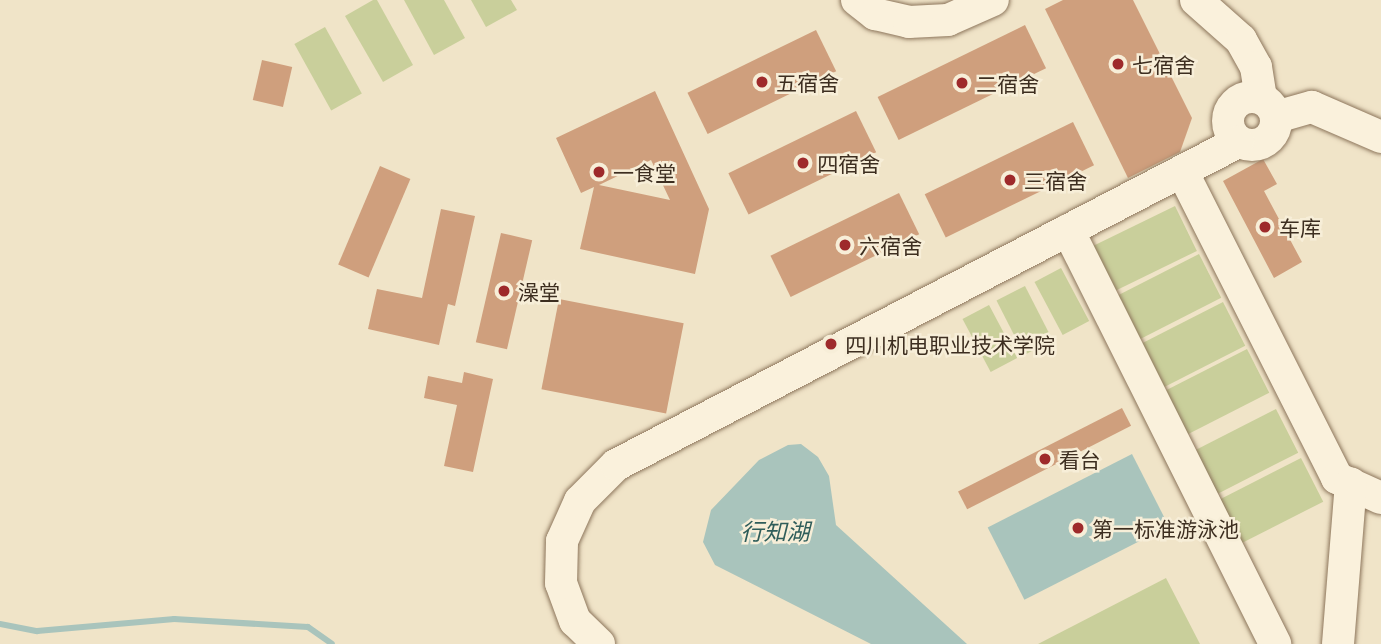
<!DOCTYPE html>
<meta charset="utf-8">
<style>
body{margin:0}
#map{position:relative;width:1381px;height:644px;overflow:hidden;background:#f0e4c8;font-family:Literata,"Noto Sans SC",serif}
div>[style]{position:absolute}
[style*='--x']{left:calc(var(--x)*1px);top:calc(var(--y)*1px);width:calc(var(--w)*1px);rotate:calc(var(--a)*1deg)}
.green>*{inset:0;background:#c9cf9b;transform-origin:0 0}
.water>*{inset:0;background:#a9c4bc;transform-origin:0 0}
.stream>*{height:6px;margin:-3px;padding:0 3px;transform-origin:3px;border-radius:3px;background:#a9c4bc}
.building>*{inset:0;background:#cf9f7d;transform-origin:0 0}
.roads{filter:drop-shadow(0 0 2px #8d765c) drop-shadow(0 0 2px #8d765c)}
.minor>*{height:32px;margin:-16px;padding:0 16px;transform-origin:16px;border-radius:16px;background:#faf1dc}
.minor>.ring{margin:-16px;padding:0;box-sizing:content-box;background:none;border:32px solid #faf1dc;border-radius:50%}
.dots>*{width:19px;height:19px;translate:-50% -50%;box-sizing:border-box;border:4px solid #f7eed8;border-radius:50%}
span{translate:-50% -50%;white-space:nowrap;text-align:center;line-height:1.15;-webkit-text-stroke:5px #f7eed8;paint-order:stroke}
.poi-label{font-size:21px;color:#3d2e20}
.left{translate:0 -50%;text-align:left}
.water-label{font-size:23px;color:#2f5d5a;font-style:italic}
</style>
<div id="map">
<div class="green">
<div style="clip-path:polygon(373px 0,377px 0,413px 65px,383px 82px,345px 16px)"></div>
<div style="clip-path:polygon(404px 0,444px 0,465px 38px,434px 55px)"></div>
<div style="clip-path:polygon(471px 0,511px 0,517px 10px,486px 27px)"></div>
<div style="left:325px;top:27px;width:76px;height:35px;rotate:61deg"></div>
<div style="left:1175px;top:206px;width:50px;height:93px;rotate:64deg"></div>
<div style="left:1199px;top:254px;width:49px;height:93px;rotate:63deg"></div>
<div style="left:1061px;top:268px;width:60px;height:30px;rotate:62deg"></div>
<div style="left:1025px;top:286px;width:61px;height:32px;rotate:63deg"></div>
<div style="left:1223px;top:302px;width:49px;height:93px;rotate:63deg"></div>
<div style="left:989px;top:305px;width:60px;height:30px;rotate:62deg"></div>
<div style="left:1247px;top:349px;width:49px;height:93px;rotate:63deg"></div>
<div style="left:1276px;top:409px;width:49px;height:93px;rotate:63deg"></div>
<div style="left:1301px;top:458px;width:49px;height:94px;rotate:63deg"></div>
<div style="clip-path:polygon(1166px 578px,1200px 644px,1038px 644px)"></div>
</div>
<div class="water">
<div style="clip-path:polygon(801px 444px,818px 457px,829px 476px,836px 525px,967px 644px,871px 644px,715px 565px,703px 542px,711px 510px,759px 460px,788px 445px)"></div>
<div style="left:1132px;top:454px;width:81px;height:162px;rotate:63deg"></div>
</div>
<div class="stream">
<div style="--x:0;--y:624;--w:38;--a:11"></div>
<div style="--x:37;--y:631;--w:138;--a:-5"></div>
<div style="--x:174;--y:619;--w:134;--a:3.4"></div>
<div style="--x:308;--y:627;--w:29;--a:35"></div>
</div>
<div class="building">
<div style="clip-path:polygon(1063px 0,1133px 0,1192px 118px,1180px 152px,1128px 178px,1045px 9px)"></div>
<div style="left:1025px;top:25px;width:48px;height:164px;rotate:64deg"></div>
<div style="left:816px;top:30px;width:46px;height:143px;rotate:64deg"></div>
<div style="left:262px;top:60px;width:31px;height:41px;rotate:13deg"></div>
<div style="clip-path:polygon(evenodd,655px 91px,709px 209px,695px 274px,580px 249px,594px 187px,581px 193px,556px 138px,655px 91px,651px 160px,670px 200px,599px 185px,651px 160px)"></div>
<div style="left:856px;top:111px;width:46px;height:142px;rotate:64deg"></div>
<div style="left:1073px;top:122px;width:48px;height:165px;rotate:64deg"></div>
<div style="clip-path:polygon(1263px 159px,1277px 184px,1264px 191px,1302px 262px,1274px 278px,1223px 181px)"></div>
<div style="left:380px;top:166px;width:33px;height:107px;rotate:23deg"></div>
<div style="left:899px;top:193px;width:46px;height:143px;rotate:64deg"></div>
<div style="clip-path:polygon(441px 209px,475px 216px,455px 306px,448px 304px,439px 345px,368px 329px,377px 289px,422px 298px)"></div>
<div style="left:501px;top:233px;width:32px;height:112px;rotate:13deg"></div>
<div style="left:559px;top:299px;width:127px;height:92px;rotate:11deg"></div>
<div style="clip-path:polygon(464px 372px,493px 379px,473px 472px,444px 466px,457px 405px,424px 398px,428px 376px,462px 383px)"></div>
<div style="left:1122px;top:408px;width:20px;height:184px;rotate:63deg"></div>
</div>
<div class="roads">
<div class="minor">
<div style="--x:857;--y:0;--w:23;--a:38"></div>
<div style="--x:875;--y:14;--w:35;--a:13"></div>
<div style="--x:909;--y:22;--w:39;--a:-3"></div>
<div style="--x:948;--y:20;--w:49;--a:-24"></div>
<div style="--x:1196;--y:0;--w:60;--a:41.6"></div>
<div style="--x:1241;--y:40;--w:31;--a:61"></div>
<div style="--x:1256;--y:67;--w:32;--a:81"></div>
<div class="ring" style="left:1228px;top:97px;width:16px;height:16px"></div>
<div style="--x:1276;--y:117;--w:37;--a:-16"></div>
<div style="--x:1312;--y:107;--w:75;--a:23.5"></div>
<div style="--x:1182;--y:171;--w:344;--a:63.2"></div>
<div style="--x:1337;--y:478;--w:48;--a:24.4"></div>
<div style="--x:1068;--y:230;--w:463;--a:63.4"></div>
<div style="--x:599;--y:644;--w:33;--a:-136"></div>
<div style="--x:575;--y:621;--w:40;--a:-110.2"></div>
<div style="--x:561;--y:583;--w:42;--a:-88.6"></div>
<div style="--x:562;--y:541;--w:44;--a:-65.8"></div>
<div style="--x:580;--y:501;--w:51;--a:-45"></div>
<div style="--x:616;--y:465;--w:701;--a:-27.44"></div>
<div style="--x:1338;--y:644;--w:161;--a:-85.4"></div>
</div>
</div>
<div class="dots">
<div style="left:1118px;top:64px;background:#9e2a2b"></div>
<div style="left:762px;top:82px;background:#9e2a2b"></div>
<div style="left:962px;top:83px;background:#9e2a2b"></div>
<div style="left:803px;top:163px;background:#9e2a2b"></div>
<div style="left:599px;top:172px;background:#9e2a2b"></div>
<div style="left:1010px;top:180px;background:#9e2a2b"></div>
<div style="left:1265px;top:227px;background:#9e2a2b"></div>
<div style="left:845px;top:245px;background:#9e2a2b"></div>
<div style="left:504px;top:291px;background:#9e2a2b"></div>
<div style="left:831px;top:344px;background:#9e2a2b"></div>
<div style="left:1045px;top:459px;background:#9e2a2b"></div>
<div style="left:1078px;top:528px;background:#9e2a2b"></div>
</div>
<div class="poi-label">
<span class="left" style="left:1132px;top:64px">七宿舍</span>
<span class="left" style="left:776px;top:82px">五宿舍</span>
<span class="left" style="left:976px;top:83px">二宿舍</span>
<span class="left" style="left:817px;top:163px">四宿舍</span>
<span class="left" style="left:613px;top:172px">一食堂</span>
<span class="left" style="left:1024px;top:180px">三宿舍</span>
<span class="left" style="left:1279px;top:227px">车库</span>
<span class="left" style="left:859px;top:245px">六宿舍</span>
<span class="left" style="left:518px;top:291px">澡堂</span>
<span class="left" style="left:845px;top:344px">四川机电职业技术学院</span>
<span class="left" style="left:1059px;top:459px">看台</span>
<span class="left" style="left:1092px;top:528px">第一标准游泳池</span>
</div>
<div class="water-label">
<span style="left:775px;top:530px">行知湖</span>
</div>
</div>
